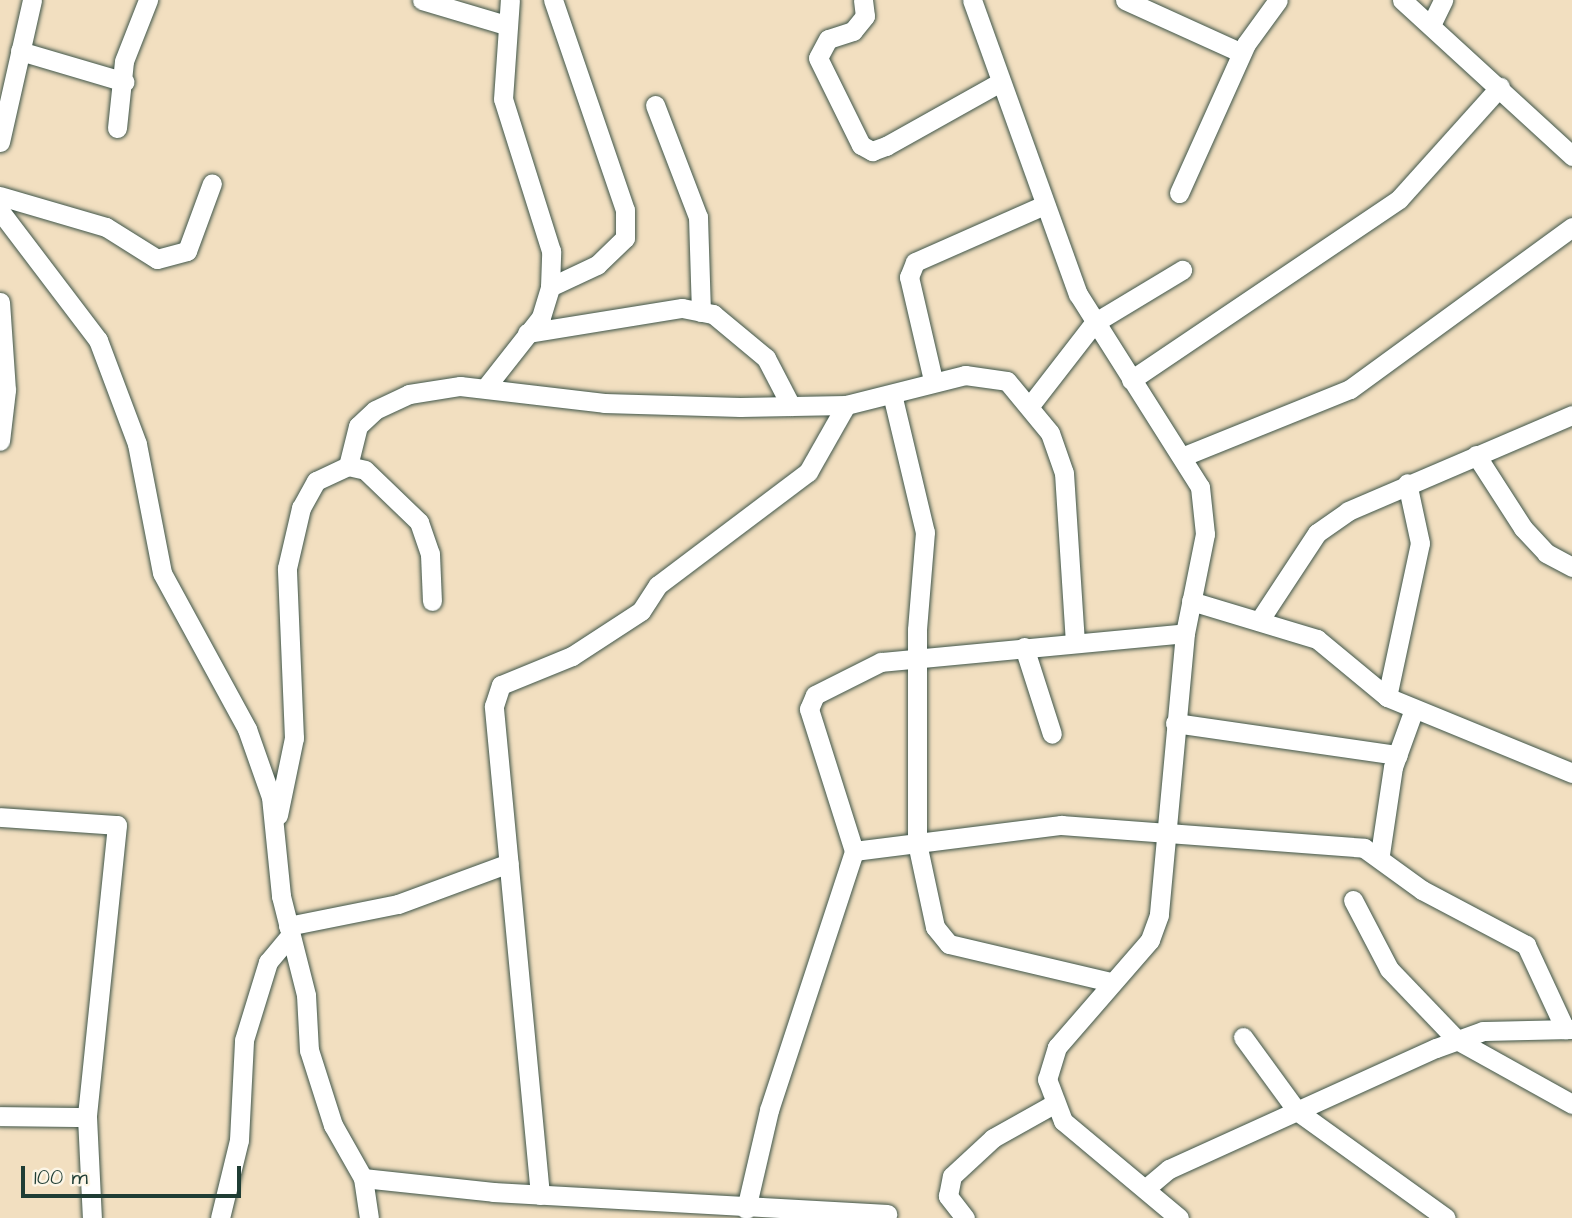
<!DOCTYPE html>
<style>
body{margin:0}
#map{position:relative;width:1572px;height:1218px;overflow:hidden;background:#f2dfc0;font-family:"Architects Daughter",sans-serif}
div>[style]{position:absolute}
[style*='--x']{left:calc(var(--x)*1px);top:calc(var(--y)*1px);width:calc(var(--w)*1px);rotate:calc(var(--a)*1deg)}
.roads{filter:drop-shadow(0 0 2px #3f5549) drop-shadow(0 0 2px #3f5549)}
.minor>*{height:19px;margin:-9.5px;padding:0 9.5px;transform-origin:9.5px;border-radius:9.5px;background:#fff}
span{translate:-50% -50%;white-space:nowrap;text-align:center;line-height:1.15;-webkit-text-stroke:7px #fcf5e5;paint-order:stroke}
.scale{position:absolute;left:21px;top:1166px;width:220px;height:32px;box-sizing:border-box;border:4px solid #1f3d34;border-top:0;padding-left:9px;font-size:21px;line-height:24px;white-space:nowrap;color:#1f3d34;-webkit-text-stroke:5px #fcf5e5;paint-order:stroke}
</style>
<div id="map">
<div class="roads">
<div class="minor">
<div style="--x:422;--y:0;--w:88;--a:16.6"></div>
<div style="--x:863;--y:0;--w:16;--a:83"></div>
<div style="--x:865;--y:16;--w:19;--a:129"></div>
<div style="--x:853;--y:31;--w:26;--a:162"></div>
<div style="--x:828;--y:39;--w:21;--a:118"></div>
<div style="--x:818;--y:58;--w:97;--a:63.7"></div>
<div style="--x:861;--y:145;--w:13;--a:29"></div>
<div style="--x:872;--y:151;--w:15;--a:-20"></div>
<div style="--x:886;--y:146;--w:127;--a:-29.2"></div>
<div style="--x:972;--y:0;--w:313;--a:70.2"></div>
<div style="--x:1078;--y:294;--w:228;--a:57.7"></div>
<div style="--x:1200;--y:487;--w:47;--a:83.9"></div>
<div style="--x:1205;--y:534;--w:101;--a:101.4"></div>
<div style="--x:1185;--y:633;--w:283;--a:95.3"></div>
<div style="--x:1159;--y:915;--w:27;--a:110"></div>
<div style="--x:1150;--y:940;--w:142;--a:131"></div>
<div style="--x:1057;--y:1047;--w:34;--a:107"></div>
<div style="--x:1047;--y:1079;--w:45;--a:69.1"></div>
<div style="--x:1063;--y:1121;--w:151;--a:39.9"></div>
<div style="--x:1125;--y:0;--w:128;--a:24.4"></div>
<div style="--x:1402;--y:0;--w:231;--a:42.5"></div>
<div style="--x:1431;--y:25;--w:28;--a:-64"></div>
<div style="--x:20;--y:51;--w:109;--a:16.4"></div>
<div style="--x:655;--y:105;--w:120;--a:69"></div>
<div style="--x:698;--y:217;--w:95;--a:88.2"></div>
<div style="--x:117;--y:128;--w:67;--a:-84"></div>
<div style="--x:124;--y:61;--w:66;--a:-68.5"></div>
<div style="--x:0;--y:142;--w:146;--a:-77.3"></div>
<div style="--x:1179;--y:193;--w:163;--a:-65.8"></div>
<div style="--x:1246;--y:44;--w:54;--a:-54"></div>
<div style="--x:0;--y:196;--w:110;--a:16.3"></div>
<div style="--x:106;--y:227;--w:60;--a:32.1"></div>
<div style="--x:157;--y:259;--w:31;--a:-15"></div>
<div style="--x:187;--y:251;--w:72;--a:-69.8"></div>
<div style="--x:0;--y:211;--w:162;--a:52.8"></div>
<div style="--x:98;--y:340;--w:111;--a:69.4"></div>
<div style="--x:137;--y:444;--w:131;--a:79"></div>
<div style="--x:162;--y:573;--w:178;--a:61.4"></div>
<div style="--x:247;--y:729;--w:72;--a:70.6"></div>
<div style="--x:271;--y:797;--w:100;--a:84.2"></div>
<div style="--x:281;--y:896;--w:102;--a:75.8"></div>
<div style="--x:306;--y:995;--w:55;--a:86.9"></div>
<div style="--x:309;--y:1050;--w:79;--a:72.3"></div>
<div style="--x:333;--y:1125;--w:61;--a:60.5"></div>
<div style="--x:363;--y:1178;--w:40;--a:81.5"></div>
<div style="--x:550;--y:287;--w:52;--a:-25.1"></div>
<div style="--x:597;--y:265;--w:39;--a:-44"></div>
<div style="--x:625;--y:238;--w:28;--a:-90"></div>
<div style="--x:625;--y:210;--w:222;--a:-108.9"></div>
<div style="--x:0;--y:302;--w:88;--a:86.1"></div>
<div style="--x:6;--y:390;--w:51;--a:96.7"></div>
<div style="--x:527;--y:333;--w:157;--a:-9.2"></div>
<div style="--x:682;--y:308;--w:32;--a:11"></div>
<div style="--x:713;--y:314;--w:69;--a:39.7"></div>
<div style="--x:766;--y:358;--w:54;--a:62.5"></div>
<div style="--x:933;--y:380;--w:106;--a:-103.1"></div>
<div style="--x:909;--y:277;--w:16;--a:-68"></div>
<div style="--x:915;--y:262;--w:141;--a:-23.8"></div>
<div style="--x:1131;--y:380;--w:323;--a:-34"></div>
<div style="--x:1399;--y:199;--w:151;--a:-48"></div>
<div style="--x:486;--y:387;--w:89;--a:-51.8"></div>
<div style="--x:541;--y:317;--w:31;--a:-73"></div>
<div style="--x:550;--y:287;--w:36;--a:-88"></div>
<div style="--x:551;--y:251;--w:159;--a:-107.5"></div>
<div style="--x:503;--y:99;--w:99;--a:-86"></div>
<div style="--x:892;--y:394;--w:142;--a:76.6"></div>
<div style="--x:925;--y:532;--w:98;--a:94.7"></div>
<div style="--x:917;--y:630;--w:213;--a:90"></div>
<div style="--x:917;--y:843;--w:86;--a:77.9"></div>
<div style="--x:935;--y:927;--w:22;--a:51"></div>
<div style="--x:949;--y:944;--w:166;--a:13.2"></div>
<div style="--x:1032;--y:403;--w:101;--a:-52.2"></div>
<div style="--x:1094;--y:323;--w:103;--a:-31.1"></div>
<div style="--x:1476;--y:455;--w:87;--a:57.2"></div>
<div style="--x:1523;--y:528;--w:34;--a:47"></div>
<div style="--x:1546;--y:553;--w:30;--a:28"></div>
<div style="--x:1184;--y:456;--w:179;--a:-22"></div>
<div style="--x:1350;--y:389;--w:275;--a:-36.1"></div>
<div style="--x:348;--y:466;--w:41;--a:-76"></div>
<div style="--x:358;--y:426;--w:23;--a:-43"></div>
<div style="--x:375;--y:410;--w:38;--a:-25"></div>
<div style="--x:409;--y:394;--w:52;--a:-8.9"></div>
<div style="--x:460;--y:386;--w:145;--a:6.7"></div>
<div style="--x:604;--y:403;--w:136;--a:1.7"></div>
<div style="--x:740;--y:407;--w:106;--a:-1.1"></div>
<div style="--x:846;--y:405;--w:123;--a:-14.1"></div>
<div style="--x:965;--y:375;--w:42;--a:8.1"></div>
<div style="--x:1007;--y:381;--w:67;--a:50.4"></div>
<div style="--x:1050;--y:433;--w:42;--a:70.7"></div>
<div style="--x:1064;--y:473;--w:170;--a:86.3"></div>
<div style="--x:1191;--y:601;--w:132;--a:16.8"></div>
<div style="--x:1317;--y:639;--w:91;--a:39.6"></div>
<div style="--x:1387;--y:697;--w:200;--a:22.3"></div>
<div style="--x:1261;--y:618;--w:102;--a:-56.6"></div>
<div style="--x:1317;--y:533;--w:38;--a:-35"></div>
<div style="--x:1348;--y:511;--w:244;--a:-23.2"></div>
<div style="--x:1024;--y:647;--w:91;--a:72.2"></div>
<div style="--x:1387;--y:697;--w:157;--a:-77.9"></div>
<div style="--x:1420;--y:543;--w:61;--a:-102.2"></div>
<div style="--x:1175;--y:723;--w:225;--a:8.2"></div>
<div style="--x:278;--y:815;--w:79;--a:-78.3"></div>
<div style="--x:294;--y:738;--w:170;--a:-92.4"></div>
<div style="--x:287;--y:568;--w:62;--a:-76.9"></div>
<div style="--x:301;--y:508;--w:31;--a:-61"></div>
<div style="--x:316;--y:481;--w:35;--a:-25"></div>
<div style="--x:348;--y:466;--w:17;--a:13"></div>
<div style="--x:365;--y:470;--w:75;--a:43.9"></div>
<div style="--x:419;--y:522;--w:34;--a:71"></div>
<div style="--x:430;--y:554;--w:47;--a:87.6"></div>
<div style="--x:0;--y:817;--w:117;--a:3.9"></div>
<div style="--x:117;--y:825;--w:294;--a:95.9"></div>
<div style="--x:87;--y:1117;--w:101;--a:87.2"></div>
<div style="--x:854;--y:851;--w:209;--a:-7.2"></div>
<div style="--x:1061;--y:825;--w:304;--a:4.3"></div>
<div style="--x:1364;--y:848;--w:72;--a:35.9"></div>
<div style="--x:1422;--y:890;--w:118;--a:27.9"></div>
<div style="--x:1526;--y:945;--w:93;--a:65.1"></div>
<div style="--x:1380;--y:854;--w:88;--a:-81.5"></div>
<div style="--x:1393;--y:767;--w:62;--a:-70.1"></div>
<div style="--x:1353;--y:900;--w:78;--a:62.4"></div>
<div style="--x:1389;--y:969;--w:98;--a:46.2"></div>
<div style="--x:1457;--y:1040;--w:132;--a:29.1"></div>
<div style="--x:288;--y:926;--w:112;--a:-11.3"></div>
<div style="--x:398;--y:904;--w:118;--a:-20.3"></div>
<div style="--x:1243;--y:1037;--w:92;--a:53.9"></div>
<div style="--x:1297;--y:1111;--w:183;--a:35.7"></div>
<div style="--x:0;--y:1116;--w:87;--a:0.7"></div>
<div style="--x:363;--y:1178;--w:131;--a:6.1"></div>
<div style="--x:493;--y:1192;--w:395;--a:3.2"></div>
<div style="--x:1145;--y:1189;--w:31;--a:-40"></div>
<div style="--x:1169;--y:1169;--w:293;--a:-24.4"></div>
<div style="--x:1436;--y:1048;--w:50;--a:-19.9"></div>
<div style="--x:1483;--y:1031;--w:89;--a:-1.3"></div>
<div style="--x:540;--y:1195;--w:491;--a:-95.4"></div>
<div style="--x:494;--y:706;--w:22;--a:-72"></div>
<div style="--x:501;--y:685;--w:77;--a:-22.2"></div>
<div style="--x:572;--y:656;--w:82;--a:-33.1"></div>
<div style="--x:641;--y:611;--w:31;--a:-57"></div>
<div style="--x:658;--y:585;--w:188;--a:-37"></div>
<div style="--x:808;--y:472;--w:77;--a:-60.4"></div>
<div style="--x:746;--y:1209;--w:102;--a:-76.9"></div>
<div style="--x:769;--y:1110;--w:273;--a:-71.8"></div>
<div style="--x:854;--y:851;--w:149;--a:-107.6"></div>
<div style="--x:809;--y:709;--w:15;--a:-67"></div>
<div style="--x:815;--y:695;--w:74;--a:-26.6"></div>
<div style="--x:881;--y:662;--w:305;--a:-5.4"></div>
<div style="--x:220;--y:1218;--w:80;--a:-76.3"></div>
<div style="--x:239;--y:1140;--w:100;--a:-87.1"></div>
<div style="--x:244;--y:1040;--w:82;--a:-72.9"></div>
<div style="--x:268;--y:962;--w:35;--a:-50"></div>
<div style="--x:965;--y:1218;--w:28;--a:-128"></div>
<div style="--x:948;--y:1196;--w:20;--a:-79"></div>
<div style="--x:952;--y:1176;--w:56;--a:-42.8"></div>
<div style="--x:993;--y:1138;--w:68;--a:-29.2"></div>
</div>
</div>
<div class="scale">100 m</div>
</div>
